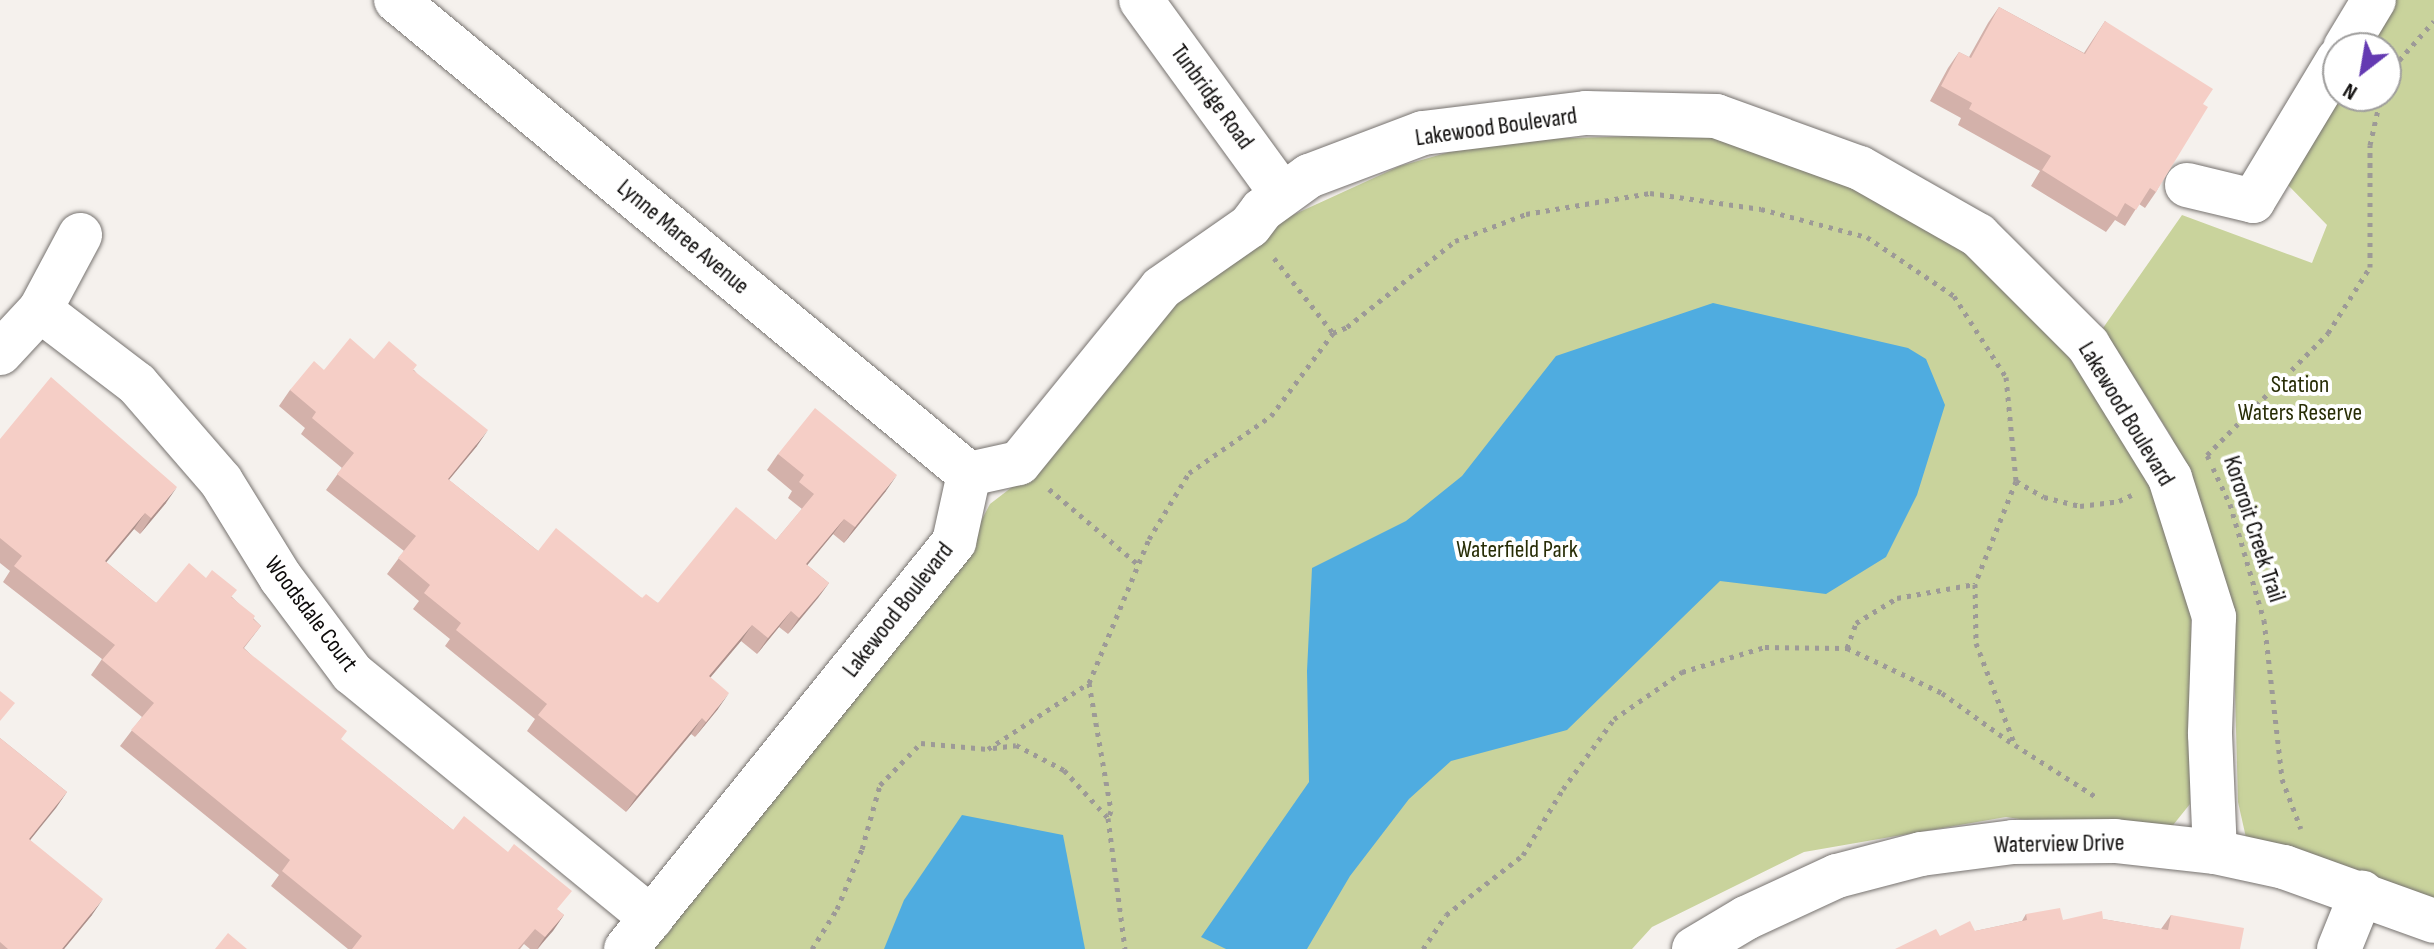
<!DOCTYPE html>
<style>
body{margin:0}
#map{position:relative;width:2434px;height:949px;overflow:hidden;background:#f5f1ed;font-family:"Sofia Sans Condensed",sans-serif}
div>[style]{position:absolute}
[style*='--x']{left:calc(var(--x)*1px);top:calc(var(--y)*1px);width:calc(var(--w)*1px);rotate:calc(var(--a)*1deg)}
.green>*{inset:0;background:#c9d39c}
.water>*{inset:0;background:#4face0}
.path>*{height:5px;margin-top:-2.5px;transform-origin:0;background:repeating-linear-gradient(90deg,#9d9a97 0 4px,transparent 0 10px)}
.roads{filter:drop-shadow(0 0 2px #777370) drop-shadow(0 0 2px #777370)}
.minor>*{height:44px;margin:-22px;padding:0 22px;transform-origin:22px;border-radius:22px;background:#fff}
.wall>*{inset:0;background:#d3b1aa}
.shaded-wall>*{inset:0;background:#ac908b}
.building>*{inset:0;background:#f5cec6}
span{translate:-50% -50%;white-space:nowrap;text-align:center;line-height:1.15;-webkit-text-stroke:8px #fff;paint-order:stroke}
.street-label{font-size:24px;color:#0e0c0b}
.park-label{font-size:24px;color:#282d06}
.north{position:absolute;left:2322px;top:32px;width:80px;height:80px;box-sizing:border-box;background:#fff;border:2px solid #9f9e9d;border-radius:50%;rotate:211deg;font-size:22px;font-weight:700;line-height:32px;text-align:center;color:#0e0c0b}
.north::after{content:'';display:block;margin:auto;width:28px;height:36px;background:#643ab2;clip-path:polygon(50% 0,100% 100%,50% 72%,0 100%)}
</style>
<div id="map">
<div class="green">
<div style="clip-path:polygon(2391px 0,2434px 0,2434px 921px,2247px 842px,2238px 802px,2233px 619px,2171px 436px,2103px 328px,2182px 215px,2312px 263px,2327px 225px,2287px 184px,2338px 96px,2386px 96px,2386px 48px,2364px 48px)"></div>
<div style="clip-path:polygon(1720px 134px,1855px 179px,1982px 262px,2066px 353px,2146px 467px,2191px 607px,2190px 804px,2161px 840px,2006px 817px,1804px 852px,1652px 927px,1632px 949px,648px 949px,950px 580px,990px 504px,1041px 465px,1154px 323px,1245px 237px,1400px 166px,1492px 140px)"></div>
</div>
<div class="water">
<div style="clip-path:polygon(1713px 303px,1908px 348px,1926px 359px,1945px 405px,1917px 495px,1886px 557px,1826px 594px,1720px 581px,1567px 730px,1451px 761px,1409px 799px,1350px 876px,1307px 949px,1226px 949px,1201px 937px,1309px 782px,1307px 671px,1312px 568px,1406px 521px,1462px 476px,1556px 356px)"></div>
<div style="clip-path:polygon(962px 815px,1063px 835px,1085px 949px,884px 949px,904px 900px)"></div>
</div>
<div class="path">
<div style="--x:2386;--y:75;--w:72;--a:-48.4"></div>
<div style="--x:1274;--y:258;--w:95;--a:51.8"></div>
<div style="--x:2209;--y:459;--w:4;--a:-117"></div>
<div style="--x:2207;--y:455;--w:172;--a:-45.2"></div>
<div style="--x:2328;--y:333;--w:78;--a:-57.5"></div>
<div style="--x:2370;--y:267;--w:122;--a:-90"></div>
<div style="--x:2370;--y:145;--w:50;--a:-77.3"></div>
<div style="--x:2213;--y:468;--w:40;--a:65"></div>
<div style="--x:2230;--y:504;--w:121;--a:73.7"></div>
<div style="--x:2264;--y:620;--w:160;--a:83.5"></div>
<div style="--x:2282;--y:779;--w:53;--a:69.2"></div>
<div style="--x:2016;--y:481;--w:32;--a:30"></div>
<div style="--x:2044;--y:497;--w:37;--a:14"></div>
<div style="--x:2080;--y:506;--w:39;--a:-7"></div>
<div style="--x:2119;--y:501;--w:14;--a:-25"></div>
<div style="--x:1049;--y:489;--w:119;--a:40.2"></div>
<div style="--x:1847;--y:648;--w:27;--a:-70"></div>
<div style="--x:1856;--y:623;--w:48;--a:-31.4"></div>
<div style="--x:1897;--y:598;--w:79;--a:-10.2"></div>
<div style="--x:1089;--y:683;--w:130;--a:80.2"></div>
<div style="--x:1111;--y:811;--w:8;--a:113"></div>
<div style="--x:1108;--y:818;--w:132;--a:82.6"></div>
<div style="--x:993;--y:748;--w:23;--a:-7"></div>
<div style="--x:1016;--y:745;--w:54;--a:27.5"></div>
<div style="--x:1064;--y:770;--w:65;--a:47.5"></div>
<div style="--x:812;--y:949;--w:47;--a:-58"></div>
<div style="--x:837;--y:909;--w:65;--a:-67.4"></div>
<div style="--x:862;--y:849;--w:66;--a:-74.3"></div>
<div style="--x:880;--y:785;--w:59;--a:-45.7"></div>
<div style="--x:921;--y:743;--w:67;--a:5.1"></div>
<div style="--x:988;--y:749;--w:121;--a:-33.2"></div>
<div style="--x:1089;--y:683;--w:156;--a:-67.4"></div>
<div style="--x:1149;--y:539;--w:77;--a:-58.8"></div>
<div style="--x:1189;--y:473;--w:100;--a:-34.8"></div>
<div style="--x:1271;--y:416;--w:104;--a:-53.2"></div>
<div style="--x:1333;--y:333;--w:15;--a:-23"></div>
<div style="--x:1347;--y:327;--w:138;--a:-38.5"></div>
<div style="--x:1455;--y:241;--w:76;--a:-20.8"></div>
<div style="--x:1526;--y:214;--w:126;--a:-9.6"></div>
<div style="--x:1650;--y:193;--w:112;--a:8.2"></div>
<div style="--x:1761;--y:209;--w:110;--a:14.8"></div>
<div style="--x:1867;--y:237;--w:105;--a:34.1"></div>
<div style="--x:1954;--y:296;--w:96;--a:57.3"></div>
<div style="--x:2006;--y:377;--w:104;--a:84.5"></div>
<div style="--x:2016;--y:481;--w:111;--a:111.7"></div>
<div style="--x:1975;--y:584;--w:59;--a:89"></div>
<div style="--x:1976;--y:643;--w:109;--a:69.1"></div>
<div style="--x:2015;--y:745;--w:98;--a:32.6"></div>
<div style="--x:1423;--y:949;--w:41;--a:-55.9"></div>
<div style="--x:1446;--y:915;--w:98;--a:-37.9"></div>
<div style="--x:1523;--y:855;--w:77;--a:-58.8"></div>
<div style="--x:1563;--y:789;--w:87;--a:-53.9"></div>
<div style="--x:1614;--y:719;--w:83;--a:-34.7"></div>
<div style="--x:1682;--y:672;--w:87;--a:-16.8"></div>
<div style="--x:1765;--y:647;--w:82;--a:0.7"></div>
<div style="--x:1847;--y:648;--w:105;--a:25.3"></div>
<div style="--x:1942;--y:693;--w:89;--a:35.8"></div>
</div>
<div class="roads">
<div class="minor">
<div style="--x:396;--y:0;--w:744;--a:39.6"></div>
<div style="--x:1141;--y:0;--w:240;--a:54"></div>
<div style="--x:2345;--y:48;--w:56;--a:-58.9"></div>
<div style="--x:2187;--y:185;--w:68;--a:13.6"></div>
<div style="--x:2253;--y:201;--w:165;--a:-58.9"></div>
<div style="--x:40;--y:310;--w:122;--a:37.3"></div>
<div style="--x:137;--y:384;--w:128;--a:49.1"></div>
<div style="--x:221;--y:481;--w:114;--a:58.3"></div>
<div style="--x:281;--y:578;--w:119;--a:53.2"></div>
<div style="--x:352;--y:673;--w:387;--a:39.3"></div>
<div style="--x:0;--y:353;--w:59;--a:-47.1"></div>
<div style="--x:40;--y:310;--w:85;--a:-61.9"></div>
<div style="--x:626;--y:949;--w:523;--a:-51.13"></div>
<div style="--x:954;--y:542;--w:70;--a:-77.6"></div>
<div style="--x:969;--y:474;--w:51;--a:-12.4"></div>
<div style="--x:1019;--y:463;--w:225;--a:-50.9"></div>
<div style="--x:1161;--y:288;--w:108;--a:-34.9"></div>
<div style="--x:1250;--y:226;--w:20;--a:-53"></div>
<div style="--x:1262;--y:210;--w:58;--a:-35.9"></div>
<div style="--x:1309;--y:176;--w:122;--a:-20.7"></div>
<div style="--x:1423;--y:133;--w:164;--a:-7"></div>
<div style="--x:1586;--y:113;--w:130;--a:1.3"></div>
<div style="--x:1716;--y:116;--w:153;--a:19.9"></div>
<div style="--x:1860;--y:168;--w:136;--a:29.6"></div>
<div style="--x:1978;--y:235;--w:156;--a:45"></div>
<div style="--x:2088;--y:345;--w:156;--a:58.3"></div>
<div style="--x:2170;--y:478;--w:146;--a:72.4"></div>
<div style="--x:2214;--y:617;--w:117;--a:92"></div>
<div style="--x:2210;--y:734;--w:118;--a:87.6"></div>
<div style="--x:1694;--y:949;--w:61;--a:-30.8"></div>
<div style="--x:1746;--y:918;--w:100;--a:-24.8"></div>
<div style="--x:1837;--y:876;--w:87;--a:-14.7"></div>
<div style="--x:1921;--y:854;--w:93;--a:-7.4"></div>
<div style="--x:2013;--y:842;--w:102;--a:-0.6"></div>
<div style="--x:2115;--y:841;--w:101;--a:6.3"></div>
<div style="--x:2215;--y:852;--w:71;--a:12.3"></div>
<div style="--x:2284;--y:867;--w:159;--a:19.8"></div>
<div style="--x:2339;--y:949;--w:61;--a:-68"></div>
</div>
</div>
<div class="wall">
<div style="clip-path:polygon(1999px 7px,2084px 53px,2105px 21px,2203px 104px,2156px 192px,2145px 208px,2139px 204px,2125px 226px,2115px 220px,2106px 232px,2031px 186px,2040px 171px,1958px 125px,1961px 118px,1930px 101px,1948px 68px,1959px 52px,1969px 57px,1988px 23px)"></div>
<div style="clip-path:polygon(374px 359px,414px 370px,477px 446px,449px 480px,538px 551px,642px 598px,658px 603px,776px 540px,802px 509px,788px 498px,792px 491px,767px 470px,778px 454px,886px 491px,844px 543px,833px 534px,807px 565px,829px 583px,788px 634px,779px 627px,757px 654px,741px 641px,710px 678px,718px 709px,695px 737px,691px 734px,626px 812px,527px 731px,535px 719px,445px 646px,450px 639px,413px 609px,419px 601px,387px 574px,404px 551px,326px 490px,342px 468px,301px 434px,305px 428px,279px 406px,290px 390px,324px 370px)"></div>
<div style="clip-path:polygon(0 439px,166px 503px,140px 534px,134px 529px,106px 562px,156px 603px,206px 578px,232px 597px,261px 626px,244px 648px,341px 740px,453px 830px,564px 915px,538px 949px,530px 949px,524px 944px,520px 949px,348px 949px,271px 886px,279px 875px,120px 746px,142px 717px,91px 675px,102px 659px,3px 582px,10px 571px,0 563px)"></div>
<div style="clip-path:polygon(0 738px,67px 792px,30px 840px,92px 915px,64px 949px,0 949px)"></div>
<div style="clip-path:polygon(2026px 914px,2063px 920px,2103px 919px,2161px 929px,2171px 915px,2240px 949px,1940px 936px,1975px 931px,2022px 921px)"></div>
</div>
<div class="shaded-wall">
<div style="clip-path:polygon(488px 430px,477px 446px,437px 494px,448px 479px)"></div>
<div style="clip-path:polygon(897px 475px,886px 491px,844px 543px,855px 527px)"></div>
<div style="clip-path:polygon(177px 487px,166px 503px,140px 534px,151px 518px)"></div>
<div style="clip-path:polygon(145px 513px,134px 529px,94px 577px,105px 561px)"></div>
<div style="clip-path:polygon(844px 519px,833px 534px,795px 580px,806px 564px)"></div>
<div style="clip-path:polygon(829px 583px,818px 598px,788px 634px,799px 618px)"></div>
<div style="clip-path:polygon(791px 611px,779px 627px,757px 654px,768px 638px)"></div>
<div style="clip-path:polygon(752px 625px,741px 641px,698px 692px,709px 676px)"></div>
<div style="clip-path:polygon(729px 693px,718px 709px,695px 737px,706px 722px)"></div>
<div style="clip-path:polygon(702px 718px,691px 734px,626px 812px,637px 796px)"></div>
<div style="clip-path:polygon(67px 792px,56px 808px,18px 855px,29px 839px)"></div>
<div style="clip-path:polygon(103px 899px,92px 915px,64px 949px,62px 949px)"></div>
<div style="clip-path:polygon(564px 915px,553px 931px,537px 949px,545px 937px)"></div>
</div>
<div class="building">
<div style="clip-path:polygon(1999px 7px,2085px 54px,2105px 21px,2213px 89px,2203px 104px,2208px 107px,2156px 192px,2150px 188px,2136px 210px,2125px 203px,2117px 217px,2042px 170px,2051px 156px,1969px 109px,1972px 103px,1941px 86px,1959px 52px,1971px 58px)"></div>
<div style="clip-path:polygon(350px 338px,374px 359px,389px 341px,417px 365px,413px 370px,488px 430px,448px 479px,538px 551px,556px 528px,642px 598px,646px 594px,658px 603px,736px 507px,776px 540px,814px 494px,799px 482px,804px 475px,778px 454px,815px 408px,897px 475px,855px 527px,844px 519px,806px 564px,829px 583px,799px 618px,791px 611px,768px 638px,752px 625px,709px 676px,729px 693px,706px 722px,702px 718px,637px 796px,538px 715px,547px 704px,456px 630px,461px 623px,424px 593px,430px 585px,398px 558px,416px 536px,337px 474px,354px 453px,312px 418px,316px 412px,290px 390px,314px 361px,324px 370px)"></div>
<div style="clip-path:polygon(51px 377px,177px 487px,151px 518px,145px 513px,105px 561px,156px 603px,189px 563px,206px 578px,212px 570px,237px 590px,231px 597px,255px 616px,253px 619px,261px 626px,243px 648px,347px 731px,341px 739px,453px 830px,464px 816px,508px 852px,514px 844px,572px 891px,557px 909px,564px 915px,545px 937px,535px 929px,518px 949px,352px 949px,362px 936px,282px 871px,290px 860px,131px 730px,154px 703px,102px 660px,115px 645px,14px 566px,22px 556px,0 538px,0 439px)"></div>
<div style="clip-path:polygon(0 691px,15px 703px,0 721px)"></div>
<div style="clip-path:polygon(0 738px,67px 792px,29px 839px,103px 899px,62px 949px,8px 949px,0 942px)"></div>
<div style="clip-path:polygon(2060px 908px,2063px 920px,2102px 911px,2103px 919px,2168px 930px,2171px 915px,2244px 928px,2240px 949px,1895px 949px,1936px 929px,1940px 936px,1970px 921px,1975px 931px,2027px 920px,2026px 914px)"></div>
<div style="clip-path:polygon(228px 933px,247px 949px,215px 949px)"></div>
</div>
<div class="street-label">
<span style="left:1212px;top:97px;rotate:54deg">Tunbridge Road</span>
<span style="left:1496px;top:127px;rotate:-8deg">Lakewood Boulevard</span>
<span style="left:683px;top:237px;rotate:40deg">Lynne Maree Avenue</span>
<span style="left:2126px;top:414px;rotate:59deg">Lakewood Boulevard</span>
<span style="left:2254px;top:529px;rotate:72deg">Kororoit Creek Trail</span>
<span style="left:898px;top:610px;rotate:-52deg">Lakewood Boulevard</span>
<span style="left:311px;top:614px;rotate:53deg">Woodsdale Court</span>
<span style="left:2059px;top:844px;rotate:-1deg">Waterview Drive</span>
</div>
<div class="park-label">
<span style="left:2300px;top:399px">Station<br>Waters Reserve</span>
<span style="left:1517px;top:550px">Waterfield Park</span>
</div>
<div class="north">N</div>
</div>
